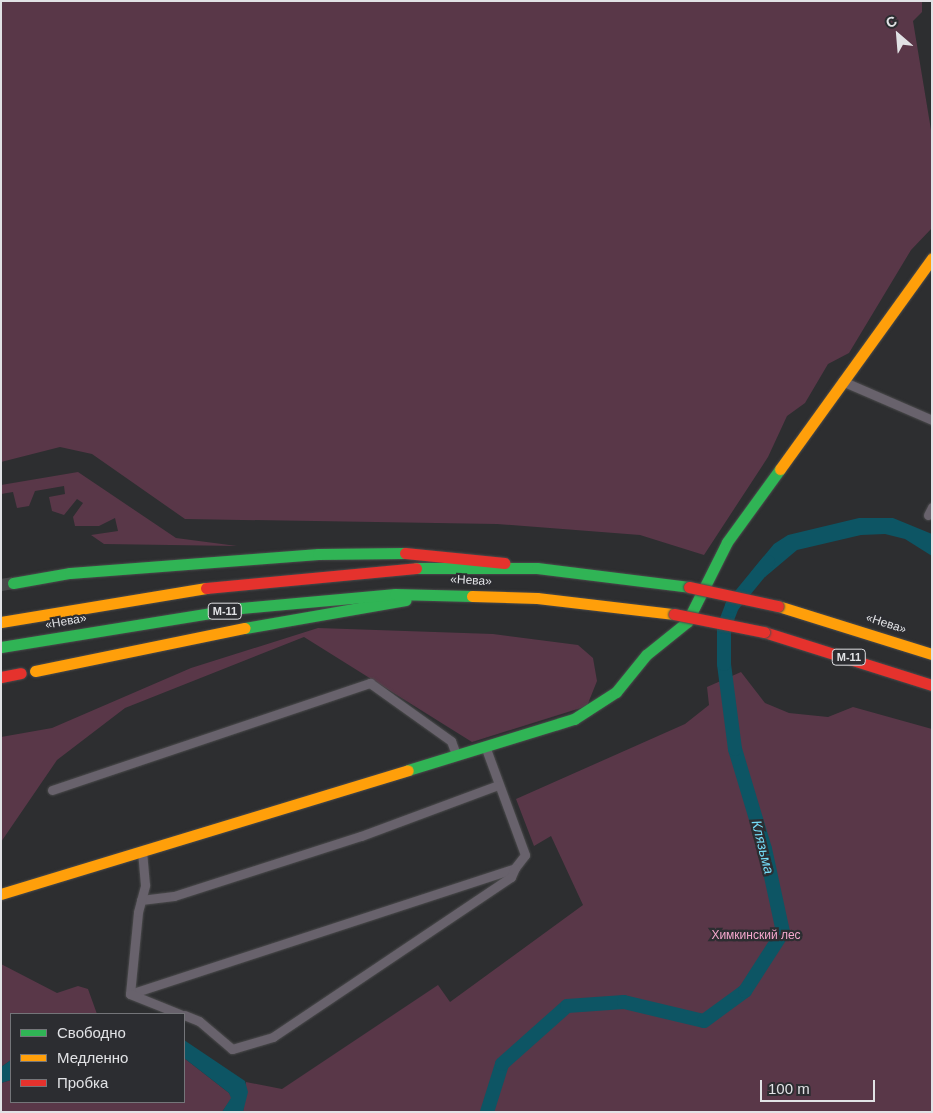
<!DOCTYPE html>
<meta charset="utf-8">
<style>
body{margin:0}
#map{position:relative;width:933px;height:1113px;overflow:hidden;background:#2d2e30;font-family:Arial,sans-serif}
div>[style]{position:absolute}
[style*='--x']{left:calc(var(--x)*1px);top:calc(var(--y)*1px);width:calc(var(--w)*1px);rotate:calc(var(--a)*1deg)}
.green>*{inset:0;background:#593748}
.water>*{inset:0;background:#0d5564}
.river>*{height:14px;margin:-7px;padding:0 7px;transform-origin:7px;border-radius:7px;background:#0d5564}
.primary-tunnel>*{height:12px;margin-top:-6px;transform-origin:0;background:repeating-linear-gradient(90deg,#48494b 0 12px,transparent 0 18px)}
.roads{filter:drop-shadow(0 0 1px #4b4b4c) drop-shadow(0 0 1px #4b4b4c)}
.street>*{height:9px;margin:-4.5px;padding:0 4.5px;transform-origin:4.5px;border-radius:4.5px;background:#68626c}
.fast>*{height:11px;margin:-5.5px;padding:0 5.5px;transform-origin:5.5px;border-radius:5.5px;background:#30b455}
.slow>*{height:11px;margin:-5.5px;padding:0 5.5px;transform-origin:5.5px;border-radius:5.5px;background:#ff9f0a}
.jam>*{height:11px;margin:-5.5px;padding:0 5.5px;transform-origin:5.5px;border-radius:5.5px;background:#e5322d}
.bridges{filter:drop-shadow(0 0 1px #4b4b4c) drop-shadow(0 0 1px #4b4b4c)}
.jam-bridge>*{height:11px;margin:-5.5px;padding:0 5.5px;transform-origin:5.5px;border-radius:5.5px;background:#e5322d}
span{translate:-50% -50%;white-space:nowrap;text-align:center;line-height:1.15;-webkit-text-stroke:4.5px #2c2d31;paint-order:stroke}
.shield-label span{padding:1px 4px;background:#2c2d31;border:1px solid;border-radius:4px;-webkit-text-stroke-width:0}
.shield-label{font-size:11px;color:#e1e2e5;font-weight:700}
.street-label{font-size:12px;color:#e1e2e5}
.park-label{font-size:12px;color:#f4a7cd}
.water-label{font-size:14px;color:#75dcf7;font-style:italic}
.frame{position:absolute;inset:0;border:2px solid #e1e2e5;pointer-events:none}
.legend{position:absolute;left:10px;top:1013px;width:175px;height:90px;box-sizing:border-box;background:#2c2d31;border:1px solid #747579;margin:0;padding:6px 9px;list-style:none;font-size:15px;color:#e1e2e5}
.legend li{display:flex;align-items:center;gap:10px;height:25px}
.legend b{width:25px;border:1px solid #747579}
.north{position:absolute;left:873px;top:10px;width:50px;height:50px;-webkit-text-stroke:4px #2c2d31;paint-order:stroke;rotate:333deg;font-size:14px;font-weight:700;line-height:20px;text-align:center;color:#e1e2e5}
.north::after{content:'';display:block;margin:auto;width:18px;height:22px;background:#e1e2e5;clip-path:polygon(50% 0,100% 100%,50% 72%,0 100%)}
.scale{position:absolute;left:760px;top:1080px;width:115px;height:22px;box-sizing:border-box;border:2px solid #e1e2e5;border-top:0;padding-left:6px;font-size:15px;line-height:18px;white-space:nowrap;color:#e1e2e5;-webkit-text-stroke:4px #2c2d31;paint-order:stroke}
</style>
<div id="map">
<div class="green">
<div style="clip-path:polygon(1px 1px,922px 1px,922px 12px,913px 21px,932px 136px,932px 228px,911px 250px,849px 353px,828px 364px,805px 403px,787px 416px,768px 457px,704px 555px,640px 535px,497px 524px,185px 519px,92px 454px,60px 447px,1px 462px)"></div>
<div style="clip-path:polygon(78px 472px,176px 538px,237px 546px,104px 544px,91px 535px,118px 531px,115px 518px,99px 526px,75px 526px,73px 517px,83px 503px,77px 499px,64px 515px,52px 511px,49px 497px,65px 494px,64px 486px,35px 491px,29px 506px,17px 508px,13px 492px,1px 494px,1px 485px)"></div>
<div style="clip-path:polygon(318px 628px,493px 634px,578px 645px,593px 658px,597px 681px,587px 706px,472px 742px,304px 637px,125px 708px,57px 760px,1px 842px,1px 737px,52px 728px,191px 668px)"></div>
<div style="clip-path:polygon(741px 672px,765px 703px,789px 713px,828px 717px,853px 707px,932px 729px,932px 1112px,243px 1112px,246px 1082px,282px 1089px,438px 985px,450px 1002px,583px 905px,551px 836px,534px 846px,516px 799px,685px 724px,709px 705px,707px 687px)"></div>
<div style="clip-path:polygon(1px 964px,57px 993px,78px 986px,88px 989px,97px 1014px,11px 1014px,11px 1060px,1px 1067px)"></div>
<div style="clip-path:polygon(184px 1058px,229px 1093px,232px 1098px,222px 1112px,1px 1112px,1px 1083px,11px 1080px,11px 1102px,184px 1102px)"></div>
</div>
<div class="water">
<div style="clip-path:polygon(859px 518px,893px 518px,932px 534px,932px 556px,905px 539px,885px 534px,861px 535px,797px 550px,765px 577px,751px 572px,774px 544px,788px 535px)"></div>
<div style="clip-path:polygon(184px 1040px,245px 1081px,248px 1092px,243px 1112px,222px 1112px,231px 1098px,229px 1093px,184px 1058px)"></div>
<div style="clip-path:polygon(11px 1060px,11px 1080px,1px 1083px,1px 1067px)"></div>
</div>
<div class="river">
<div style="--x:487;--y:1112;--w:50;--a:-72.6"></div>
<div style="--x:502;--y:1064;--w:87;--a:-41.7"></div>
<div style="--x:567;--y:1006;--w:57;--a:-4"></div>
<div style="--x:624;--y:1002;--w:82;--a:13.4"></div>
<div style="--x:704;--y:1021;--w:51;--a:-36.2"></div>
<div style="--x:745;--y:991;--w:70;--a:-57.2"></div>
<div style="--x:783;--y:932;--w:85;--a:-102.2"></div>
<div style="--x:765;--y:849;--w:104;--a:-106.7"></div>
<div style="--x:735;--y:749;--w:86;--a:-97.4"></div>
<div style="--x:724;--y:664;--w:37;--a:-90"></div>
<div style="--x:724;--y:627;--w:22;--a:-69"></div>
<div style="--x:732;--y:606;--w:57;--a:-50.7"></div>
</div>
<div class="primary-tunnel">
<div style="--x:1;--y:585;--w:12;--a:-9"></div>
</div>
<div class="roads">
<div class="street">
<div style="--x:842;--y:381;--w:98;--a:23.4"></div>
<div style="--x:928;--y:515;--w:9;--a:-63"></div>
<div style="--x:485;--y:746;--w:116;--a:69.8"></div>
<div style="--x:525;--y:855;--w:16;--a:128"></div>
<div style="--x:52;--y:790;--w:336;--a:-18.6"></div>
<div style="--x:370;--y:683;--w:100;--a:35.6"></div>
<div style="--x:451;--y:741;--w:14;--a:69"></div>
<div style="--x:141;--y:900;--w:33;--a:-7"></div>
<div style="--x:174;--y:896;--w:196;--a:-17.8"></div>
<div style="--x:361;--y:836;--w:146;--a:-20.4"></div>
<div style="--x:130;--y:994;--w:405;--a:-18.1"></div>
<div style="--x:515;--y:868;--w:10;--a:114"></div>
<div style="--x:511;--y:877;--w:287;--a:146.1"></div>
<div style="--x:273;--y:1037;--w:43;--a:163.7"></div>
<div style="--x:232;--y:1049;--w:43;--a:-139.7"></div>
<div style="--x:199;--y:1021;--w:16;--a:-158"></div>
<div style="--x:130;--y:994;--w:82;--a:-84.4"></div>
<div style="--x:138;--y:912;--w:28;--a:-75"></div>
<div style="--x:145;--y:885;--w:32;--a:-95"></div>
<div style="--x:130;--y:994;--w:54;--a:21.8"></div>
</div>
<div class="fast">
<div style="--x:416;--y:568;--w:121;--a:0"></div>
<div style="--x:537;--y:568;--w:153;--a:7.1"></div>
<div style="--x:13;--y:583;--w:58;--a:-10"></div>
<div style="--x:70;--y:573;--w:249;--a:-4.4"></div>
<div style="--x:318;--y:554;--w:87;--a:-0.7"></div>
<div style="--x:245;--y:628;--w:163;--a:-9.9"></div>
<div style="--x:1;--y:647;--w:243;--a:-9.2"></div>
<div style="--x:241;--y:608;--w:155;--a:-5.2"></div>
<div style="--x:395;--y:594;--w:77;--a:1.5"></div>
<div style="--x:408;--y:770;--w:174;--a:-17.1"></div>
<div style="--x:574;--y:719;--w:50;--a:-32.7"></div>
<div style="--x:616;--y:692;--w:48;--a:-51"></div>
<div style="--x:646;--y:655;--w:53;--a:-38.8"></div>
<div style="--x:687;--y:622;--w:89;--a:-63.4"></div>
<div style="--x:727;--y:542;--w:90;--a:-54"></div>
</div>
<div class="slow">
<div style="--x:780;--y:469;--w:260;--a:-54.2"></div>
<div style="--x:472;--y:596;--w:65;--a:1.8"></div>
<div style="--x:537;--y:598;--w:138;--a:6.7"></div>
<div style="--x:778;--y:606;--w:161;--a:17.3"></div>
<div style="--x:1;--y:622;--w:208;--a:-9.4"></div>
<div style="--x:35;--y:671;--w:214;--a:-11.6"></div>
<div style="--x:1;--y:894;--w:425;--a:-16.9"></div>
</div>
<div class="jam">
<div style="--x:405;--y:553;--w:100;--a:5.7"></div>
<div style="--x:206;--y:588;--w:211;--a:-5.4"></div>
<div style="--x:764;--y:632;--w:176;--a:17.5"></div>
<div style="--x:1;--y:677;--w:20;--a:-11"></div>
</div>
</div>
<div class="bridges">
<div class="jam-bridge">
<div style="--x:689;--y:587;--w:91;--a:12.1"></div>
<div style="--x:674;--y:614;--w:92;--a:11.3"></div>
</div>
</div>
<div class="shield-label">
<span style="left:225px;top:611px">М-11</span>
<span style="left:849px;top:657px">М-11</span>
</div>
<div class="street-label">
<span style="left:471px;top:581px;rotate:3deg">«Нева»</span>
<span style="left:66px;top:622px;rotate:-10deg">«Нева»</span>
<span style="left:886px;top:624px;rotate:18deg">«Нева»</span>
</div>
<div class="park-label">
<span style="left:756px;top:936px">Химкинский лес</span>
</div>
<div class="water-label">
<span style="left:763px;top:847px;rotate:76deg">Клязьма</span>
</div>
<div class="frame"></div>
<ul class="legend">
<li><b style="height:6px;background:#30b455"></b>Свободно</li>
<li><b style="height:6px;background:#ff9f0a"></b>Медленно</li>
<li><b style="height:6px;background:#e5322d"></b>Пробка</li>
</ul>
<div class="north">С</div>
<div class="scale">100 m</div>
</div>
